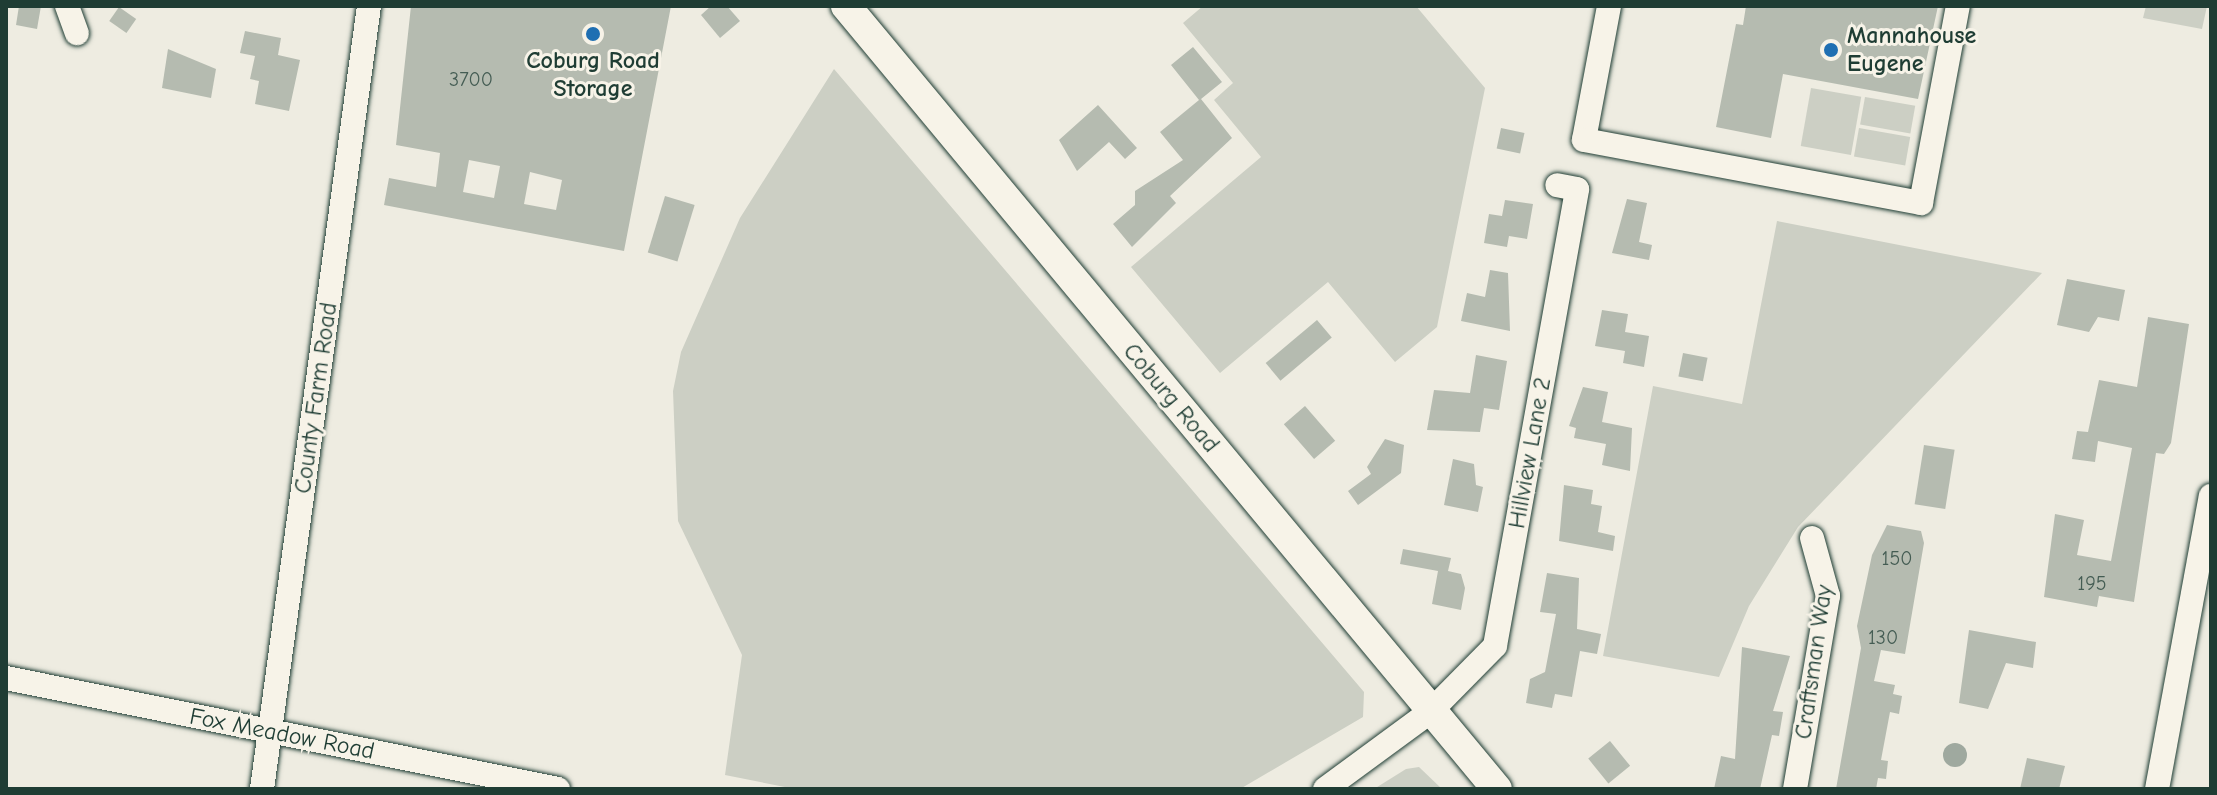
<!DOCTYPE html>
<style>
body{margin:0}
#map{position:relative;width:2217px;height:795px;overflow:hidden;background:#eeece1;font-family:"Comic Neue",sans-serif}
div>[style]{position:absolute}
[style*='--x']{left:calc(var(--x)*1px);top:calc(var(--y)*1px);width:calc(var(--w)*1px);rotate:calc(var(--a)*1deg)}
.green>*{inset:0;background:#cccfc4;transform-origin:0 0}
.water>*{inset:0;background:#9fa99f}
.round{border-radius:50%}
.building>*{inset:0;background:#b5bbb0;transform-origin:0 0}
.roads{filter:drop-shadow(0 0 2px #1f3d34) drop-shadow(0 0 2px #1f3d34)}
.minor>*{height:24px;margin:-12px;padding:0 12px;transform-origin:12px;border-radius:12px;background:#f7f3e8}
.major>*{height:30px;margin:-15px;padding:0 15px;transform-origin:15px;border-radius:15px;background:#f7f3e8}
.dots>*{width:22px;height:22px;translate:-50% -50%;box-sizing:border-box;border:4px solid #f7f3e8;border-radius:50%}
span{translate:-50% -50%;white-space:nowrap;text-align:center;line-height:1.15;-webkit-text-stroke:6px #f7f3e8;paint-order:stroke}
.number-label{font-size:20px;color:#445c53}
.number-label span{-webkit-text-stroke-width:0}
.poi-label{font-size:24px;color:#1f3d34;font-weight:700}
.left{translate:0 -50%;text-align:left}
.street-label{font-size:24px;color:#1f3d34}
.frame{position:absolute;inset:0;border:8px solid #1f3d34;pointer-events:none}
</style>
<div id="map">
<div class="green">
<div style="clip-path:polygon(1203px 6px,1416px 6px,1485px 88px,1437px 327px,1395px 362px,1328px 282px,1220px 373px,1131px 267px,1261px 157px,1214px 100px,1233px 83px,1183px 23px)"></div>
<div style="clip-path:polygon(2146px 6px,2207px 6px,2202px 29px,2143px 18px)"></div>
<div style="clip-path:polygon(834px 69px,1364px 692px,1363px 717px,1240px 789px,795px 789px,725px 775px,742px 655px,678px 521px,673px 391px,681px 352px,740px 218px)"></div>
<div style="left:1811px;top:88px;width:51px;height:59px;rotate:10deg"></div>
<div style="left:1865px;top:97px;width:51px;height:28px;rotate:10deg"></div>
<div style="left:1859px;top:128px;width:52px;height:29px;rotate:10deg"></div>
<div style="clip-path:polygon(1777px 221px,2042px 273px,1798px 527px,1749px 606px,1719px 677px,1603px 656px,1653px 386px,1742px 404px)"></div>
<div style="clip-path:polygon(1419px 767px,1442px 789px,1374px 789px,1406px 769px)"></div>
</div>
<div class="water">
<div class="round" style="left:1943px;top:743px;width:24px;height:24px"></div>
</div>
<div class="building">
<div style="clip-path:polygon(19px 6px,41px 6px,37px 29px,16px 25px)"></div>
<div style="clip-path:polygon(evenodd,411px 6px,671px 6px,624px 251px,384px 205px,389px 178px,436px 187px,440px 153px,396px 145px,411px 6px,469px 160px,500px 166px,494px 198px,463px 192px,469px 160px,411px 6px,530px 172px,562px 180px,556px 210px,524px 204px,530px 172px)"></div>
<div style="clip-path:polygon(711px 6px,727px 6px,740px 21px,720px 38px,701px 15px)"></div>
<div style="clip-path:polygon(1746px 6px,1938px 6px,1918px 99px,1783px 74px,1771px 138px,1716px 127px,1736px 24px,1743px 25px)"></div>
<div style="left:119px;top:7px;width:21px;height:17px;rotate:35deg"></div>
<div style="clip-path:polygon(245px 31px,281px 38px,278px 55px,300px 60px,289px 111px,255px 104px,259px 81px,250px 79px,255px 56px,240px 53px)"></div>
<div style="clip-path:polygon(1193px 47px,1222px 82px,1201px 99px,1232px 138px,1170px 196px,1176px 203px,1132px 247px,1113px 224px,1135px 205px,1135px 191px,1183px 160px,1160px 132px,1199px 100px,1171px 65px)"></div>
<div style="clip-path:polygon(168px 49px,216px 69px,211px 98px,162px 88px)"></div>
<div style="clip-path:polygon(1098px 105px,1137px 148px,1125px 159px,1109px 142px,1077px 171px,1059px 140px)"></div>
<div style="left:1501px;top:128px;width:24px;height:21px;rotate:12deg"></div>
<div style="left:665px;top:196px;width:31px;height:59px;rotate:17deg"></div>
<div style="clip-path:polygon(1627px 199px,1647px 203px,1639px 242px,1652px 245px,1649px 260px,1612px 253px)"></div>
<div style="clip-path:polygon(1505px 200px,1533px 204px,1527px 239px,1509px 236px,1507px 247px,1484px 243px,1489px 214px,1502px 216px)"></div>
<div style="clip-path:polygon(1490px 270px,1508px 273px,1510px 331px,1461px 321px,1467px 293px,1485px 297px)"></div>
<div style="clip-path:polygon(2067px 279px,2125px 290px,2119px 321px,2098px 317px,2089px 332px,2057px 325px)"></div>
<div style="clip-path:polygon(1602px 310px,1628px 314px,1625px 332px,1649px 336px,1644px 367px,1623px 363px,1625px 351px,1595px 346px)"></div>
<div style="clip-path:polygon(2148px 317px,2189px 324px,2171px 443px,2164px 454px,2156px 453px,2134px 602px,2099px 596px,2097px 607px,2044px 597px,2055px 514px,2084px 520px,2077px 555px,2111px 561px,2132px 448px,2098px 441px,2095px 462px,2072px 459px,2077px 431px,2088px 432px,2099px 380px,2137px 387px)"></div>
<div style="left:1317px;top:320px;width:23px;height:67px;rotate:50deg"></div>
<div style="left:1683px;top:353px;width:25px;height:24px;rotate:11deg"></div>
<div style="clip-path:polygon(1476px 355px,1507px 361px,1499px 410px,1484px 408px,1480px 432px,1427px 430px,1434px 390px,1470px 393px)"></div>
<div style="clip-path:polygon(1583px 387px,1608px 392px,1602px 422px,1632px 428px,1630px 471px,1602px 465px,1606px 444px,1574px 438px,1576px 428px,1569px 426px)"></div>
<div style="left:1305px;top:406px;width:46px;height:28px;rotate:49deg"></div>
<div style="clip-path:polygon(1385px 439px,1404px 445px,1401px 473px,1358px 505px,1348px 491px,1371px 474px,1367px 467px)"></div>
<div style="left:1924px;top:445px;width:31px;height:60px;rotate:9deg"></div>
<div style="clip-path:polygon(1453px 459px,1474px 464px,1476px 485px,1483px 487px,1478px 512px,1444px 505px)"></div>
<div style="clip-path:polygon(1564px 485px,1593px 490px,1591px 504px,1602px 506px,1598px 532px,1615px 536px,1613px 551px,1559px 541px)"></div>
<div style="clip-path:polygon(1887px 525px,1921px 531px,1924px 543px,1905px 654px,1881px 650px,1874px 681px,1895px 685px,1893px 694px,1902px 696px,1899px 714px,1890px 712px,1881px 760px,1888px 761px,1886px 779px,1878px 778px,1876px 789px,1836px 789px,1861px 648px,1857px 626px,1872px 555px)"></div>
<div style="clip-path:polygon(1403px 549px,1451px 558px,1448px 571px,1461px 574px,1465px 588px,1461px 610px,1432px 604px,1438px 571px,1400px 564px)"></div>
<div style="clip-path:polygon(1547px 573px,1579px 578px,1577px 629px,1601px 634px,1597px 654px,1580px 651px,1572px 697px,1555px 694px,1552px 708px,1526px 703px,1530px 679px,1545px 672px,1556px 614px,1540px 612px)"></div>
<div style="clip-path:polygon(1969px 630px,2036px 642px,2033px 668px,2006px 663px,1988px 709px,1959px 703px)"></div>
<div style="clip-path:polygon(1742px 647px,1790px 656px,1773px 711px,1783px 712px,1779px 736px,1772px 735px,1760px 789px,1714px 789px,1721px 756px,1735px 759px)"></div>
<div style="left:1610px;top:741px;width:32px;height:28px;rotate:51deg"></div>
<div style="clip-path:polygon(2027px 758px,2065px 766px,2059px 789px,2020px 789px)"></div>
</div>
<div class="roads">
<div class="minor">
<div style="--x:67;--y:6;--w:29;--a:70"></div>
<div style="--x:1609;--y:6;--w:136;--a:100.6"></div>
<div style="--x:1584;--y:140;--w:343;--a:10.6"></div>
<div style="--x:1921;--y:203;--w:200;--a:-79.4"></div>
<div style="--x:6;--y:678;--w:563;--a:11.37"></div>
<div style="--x:262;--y:789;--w:790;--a:-82.22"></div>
<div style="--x:1325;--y:789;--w:132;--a:-36.3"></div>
<div style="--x:1431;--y:711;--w:91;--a:-45.4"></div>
<div style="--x:1495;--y:646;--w:464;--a:-79.8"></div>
<div style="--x:1577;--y:189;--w:20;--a:-169"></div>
<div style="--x:1795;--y:789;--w:196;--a:-80.3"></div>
<div style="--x:1828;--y:596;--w:60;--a:-105.4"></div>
<div style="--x:2157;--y:789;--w:298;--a:-79.6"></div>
</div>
<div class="major">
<div style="--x:846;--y:6;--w:1018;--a:50.26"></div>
</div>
</div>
<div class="dots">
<div style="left:593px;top:34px;background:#1f6fb2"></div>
<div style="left:1831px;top:50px;background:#1f6fb2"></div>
</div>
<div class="number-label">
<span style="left:471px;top:79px">3700</span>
<span style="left:1897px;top:558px">150</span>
<span style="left:2092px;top:583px">195</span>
<span style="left:1883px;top:637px">130</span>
</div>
<div class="poi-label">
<span class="left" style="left:1847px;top:50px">Mannahouse<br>Eugene</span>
<span style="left:593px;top:75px">Coburg Road<br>Storage</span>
</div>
<div class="street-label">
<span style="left:316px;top:398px;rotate:-82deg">County Farm Road</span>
<span style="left:1171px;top:398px;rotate:50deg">Coburg Road</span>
<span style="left:1530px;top:453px;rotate:-80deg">Hillview Lane 2</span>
<span style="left:1814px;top:662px;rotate:-82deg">Craftsman Way</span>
<span style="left:282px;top:734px;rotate:11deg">Fox Meadow Road</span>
</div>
<div class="frame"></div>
</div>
